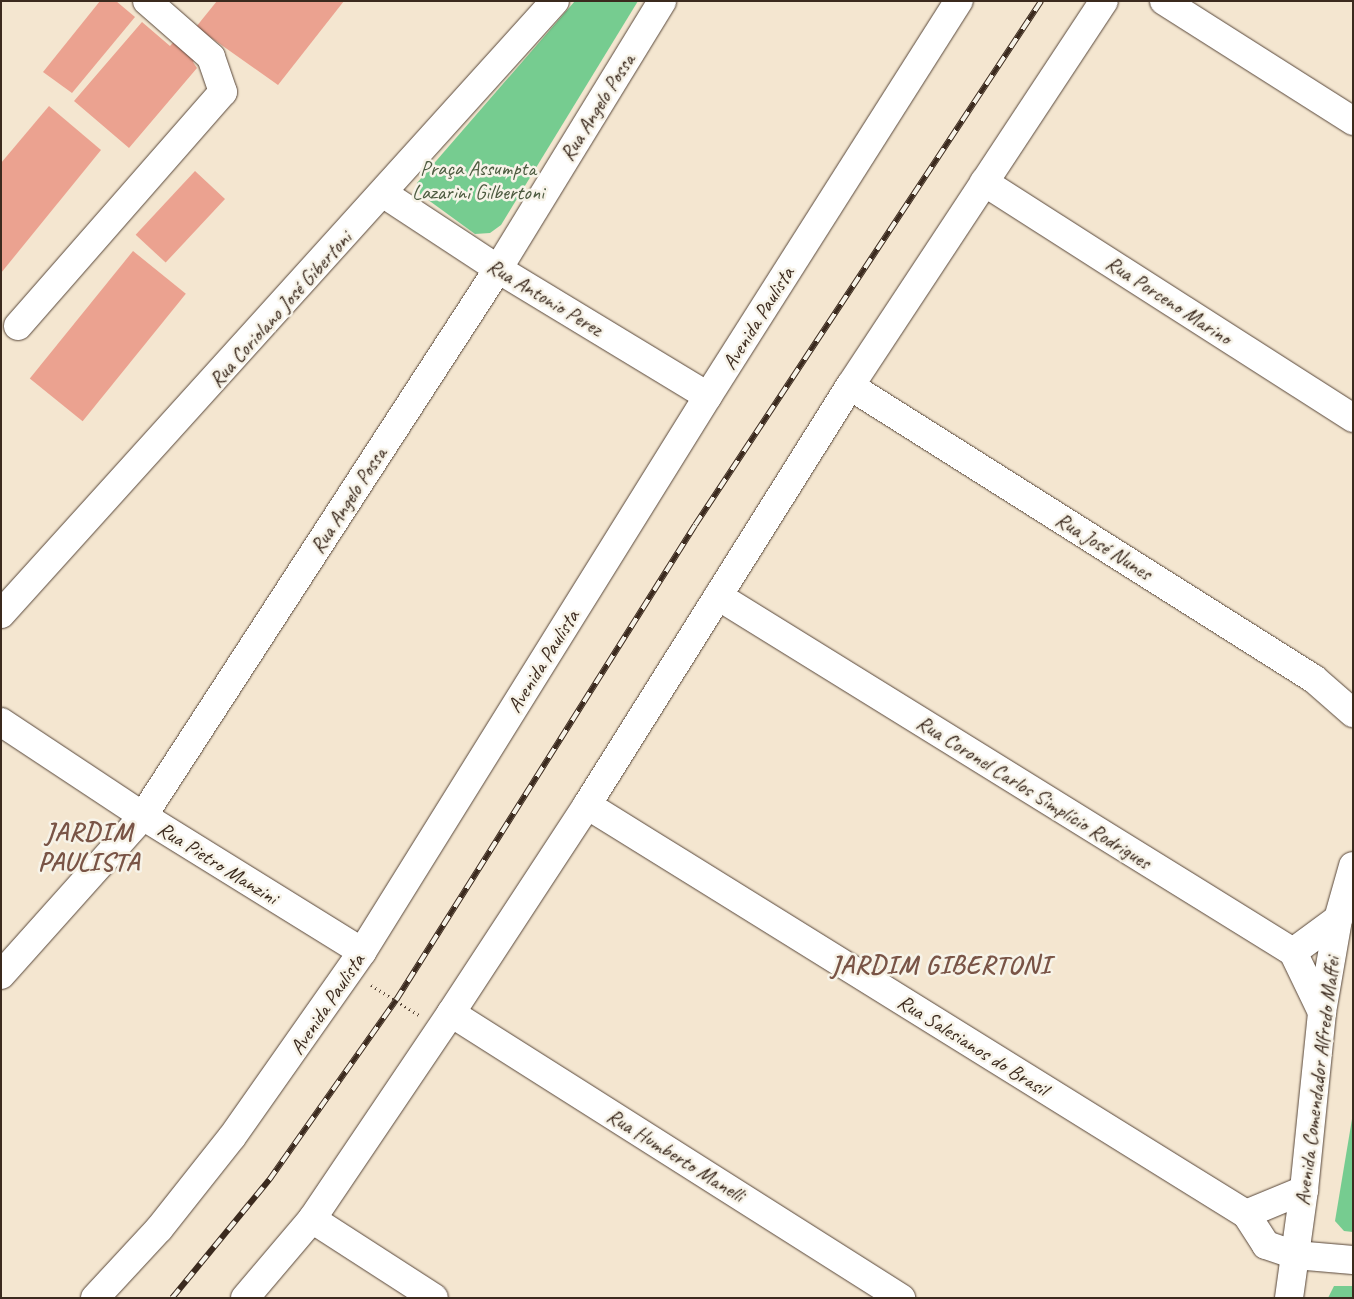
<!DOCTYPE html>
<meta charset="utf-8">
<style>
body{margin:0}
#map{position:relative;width:1354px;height:1299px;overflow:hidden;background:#f4e6d0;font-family:Caveat,sans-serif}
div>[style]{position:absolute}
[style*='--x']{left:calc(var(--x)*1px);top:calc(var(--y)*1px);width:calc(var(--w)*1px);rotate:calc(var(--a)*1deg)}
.green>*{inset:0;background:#76cc90}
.building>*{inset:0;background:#eba290;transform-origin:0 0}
.path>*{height:3px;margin-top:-1.5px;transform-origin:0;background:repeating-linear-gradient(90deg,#574639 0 1px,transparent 0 5px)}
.roads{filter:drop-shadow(0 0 1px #574639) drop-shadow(0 0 1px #574639)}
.minor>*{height:28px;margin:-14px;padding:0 14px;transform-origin:14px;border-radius:14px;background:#fff}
.major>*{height:28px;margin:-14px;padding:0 14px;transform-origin:14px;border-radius:14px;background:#fff}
.rail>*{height:5.5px;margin-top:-2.75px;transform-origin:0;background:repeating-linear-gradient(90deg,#f7f3e8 0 11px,#3b2a1e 0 22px);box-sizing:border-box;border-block:1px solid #3b2a1e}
span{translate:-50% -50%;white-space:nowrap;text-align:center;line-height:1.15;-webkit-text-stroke:5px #f7f3e8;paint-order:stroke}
.street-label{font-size:21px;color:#3b2a1e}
.park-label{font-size:21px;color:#4d5b40}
.district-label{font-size:26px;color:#795446;font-weight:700;letter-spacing:1px}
.frame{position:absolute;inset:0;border:2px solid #3b2a1e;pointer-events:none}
</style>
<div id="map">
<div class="green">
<div style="clip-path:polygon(575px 1px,638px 1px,501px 225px,490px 233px,475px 234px,420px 194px,417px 183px)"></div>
<div style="clip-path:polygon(1353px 1113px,1353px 1232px,1344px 1231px,1335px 1221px)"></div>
<div style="clip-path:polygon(1334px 1286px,1353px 1286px,1353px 1298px,1328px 1298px)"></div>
</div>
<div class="building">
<div style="clip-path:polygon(100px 1px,116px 1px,135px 17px,72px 93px,43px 72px)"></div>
<div style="clip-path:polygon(217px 1px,344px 1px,278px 85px,196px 27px)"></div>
<div style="clip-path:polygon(142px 22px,170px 46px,179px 36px,201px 54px,193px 62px,197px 68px,129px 148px,74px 101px)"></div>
<div style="clip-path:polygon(49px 106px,101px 150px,1px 273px,1px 163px)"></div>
<div style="left:195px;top:171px;width:41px;height:87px;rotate:43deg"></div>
<div style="left:133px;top:251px;width:68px;height:164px;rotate:39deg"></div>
</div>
<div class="path">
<div style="--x:371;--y:985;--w:57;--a:32"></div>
</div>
<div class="roads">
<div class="minor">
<div style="--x:1164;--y:1;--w:224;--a:32.4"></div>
<div style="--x:984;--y:182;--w:438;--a:32.6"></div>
<div style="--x:384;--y:194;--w:136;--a:33.3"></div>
<div style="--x:498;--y:269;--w:245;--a:31.2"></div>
<div style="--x:18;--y:326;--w:311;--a:-48.8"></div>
<div style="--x:223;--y:92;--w:37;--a:-109"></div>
<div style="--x:211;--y:57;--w:85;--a:-138.8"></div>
<div style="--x:850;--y:386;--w:549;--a:32.27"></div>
<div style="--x:1314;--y:679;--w:52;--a:41.1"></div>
<div style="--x:718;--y:596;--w:676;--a:31.76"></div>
<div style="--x:1293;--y:952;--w:67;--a:64.2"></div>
<div style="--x:1;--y:614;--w:826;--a:-47.89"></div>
<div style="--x:1;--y:722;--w:170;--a:33.5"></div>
<div style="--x:143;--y:816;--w:258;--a:31.8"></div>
<div style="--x:587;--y:805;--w:776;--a:31.83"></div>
<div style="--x:1246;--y:1214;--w:37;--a:57"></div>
<div style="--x:1266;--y:1245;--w:31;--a:19"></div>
<div style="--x:1295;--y:1255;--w:58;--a:4.9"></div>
<div style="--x:1293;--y:952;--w:56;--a:-36.3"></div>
<div style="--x:1;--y:975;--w:213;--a:-48.2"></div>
<div style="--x:143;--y:816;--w:652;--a:-57.02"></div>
<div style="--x:498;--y:269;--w:314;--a:-58.5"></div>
<div style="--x:451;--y:1013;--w:533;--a:32.35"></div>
<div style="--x:1246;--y:1214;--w:63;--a:-22.5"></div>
<div style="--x:312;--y:1219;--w:145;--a:32.9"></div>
<div style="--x:95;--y:1298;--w:94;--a:-47.2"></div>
<div style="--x:159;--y:1229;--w:117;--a:-51.6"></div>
<div style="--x:232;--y:1137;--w:226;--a:-54.9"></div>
<div style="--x:362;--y:952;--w:655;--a:-58.11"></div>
<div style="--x:708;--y:396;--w:468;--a:-57.6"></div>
<div style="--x:245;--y:1298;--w:104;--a:-49.7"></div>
<div style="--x:312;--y:1219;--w:249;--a:-56"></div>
<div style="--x:451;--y:1013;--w:249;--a:-56.8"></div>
<div style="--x:587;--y:805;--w:495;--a:-57.9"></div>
<div style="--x:850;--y:386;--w:461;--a:-56.6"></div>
</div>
<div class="major">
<div style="--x:1289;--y:1298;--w:109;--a:-82.1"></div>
<div style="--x:1304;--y:1190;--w:179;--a:-84.2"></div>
<div style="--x:1322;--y:1012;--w:94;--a:-80.2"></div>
<div style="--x:1338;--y:919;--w:55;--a:-74.2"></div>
</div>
</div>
<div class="rail">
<div style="--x:172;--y:1298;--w:153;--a:-50.6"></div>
<div style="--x:269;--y:1180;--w:220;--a:-54.8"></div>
<div style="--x:396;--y:1000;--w:561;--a:-57.81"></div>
<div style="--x:695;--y:525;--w:628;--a:-56.56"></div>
</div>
<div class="street-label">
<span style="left:597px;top:107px;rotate:-58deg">Rua Angelo Possa</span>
<span style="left:545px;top:297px;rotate:31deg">Rua Antonio Perez</span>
<span style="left:1169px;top:300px;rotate:33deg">Rua Porceno Marino</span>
<span style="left:280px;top:309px;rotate:-48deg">Rua Coriolano José Gibertoni</span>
<span style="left:758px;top:318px;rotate:-58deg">Avenida Paulista</span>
<span style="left:348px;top:500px;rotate:-57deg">Rua Angelo Possa</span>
<span style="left:1104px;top:546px;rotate:32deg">Rua José Nunes</span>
<span style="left:543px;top:661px;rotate:-58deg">Avenida Paulista</span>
<span style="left:1034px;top:792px;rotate:32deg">Rua Coronel Carlos Simplício Rodrigues</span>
<span style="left:218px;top:863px;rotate:32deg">Rua Pietro Manzini</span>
<span style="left:327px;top:1004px;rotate:-56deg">Avenida Paulista</span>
<span style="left:973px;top:1045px;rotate:32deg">Rua Salesianos do Brasil</span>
<span style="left:1317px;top:1081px;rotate:-83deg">Avenida Comendador Alfredo Maffei</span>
<span style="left:676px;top:1155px;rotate:32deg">Rua Humberto Manelli</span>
</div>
<div class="park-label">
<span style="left:478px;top:180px">Praça Assumpta<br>Lazarini Gilbertoni</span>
</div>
<div class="district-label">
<span style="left:89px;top:847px">JARDIM<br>PAULISTA</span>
<span style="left:941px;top:965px">JARDIM GIBERTONI</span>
</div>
<div class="frame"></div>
</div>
